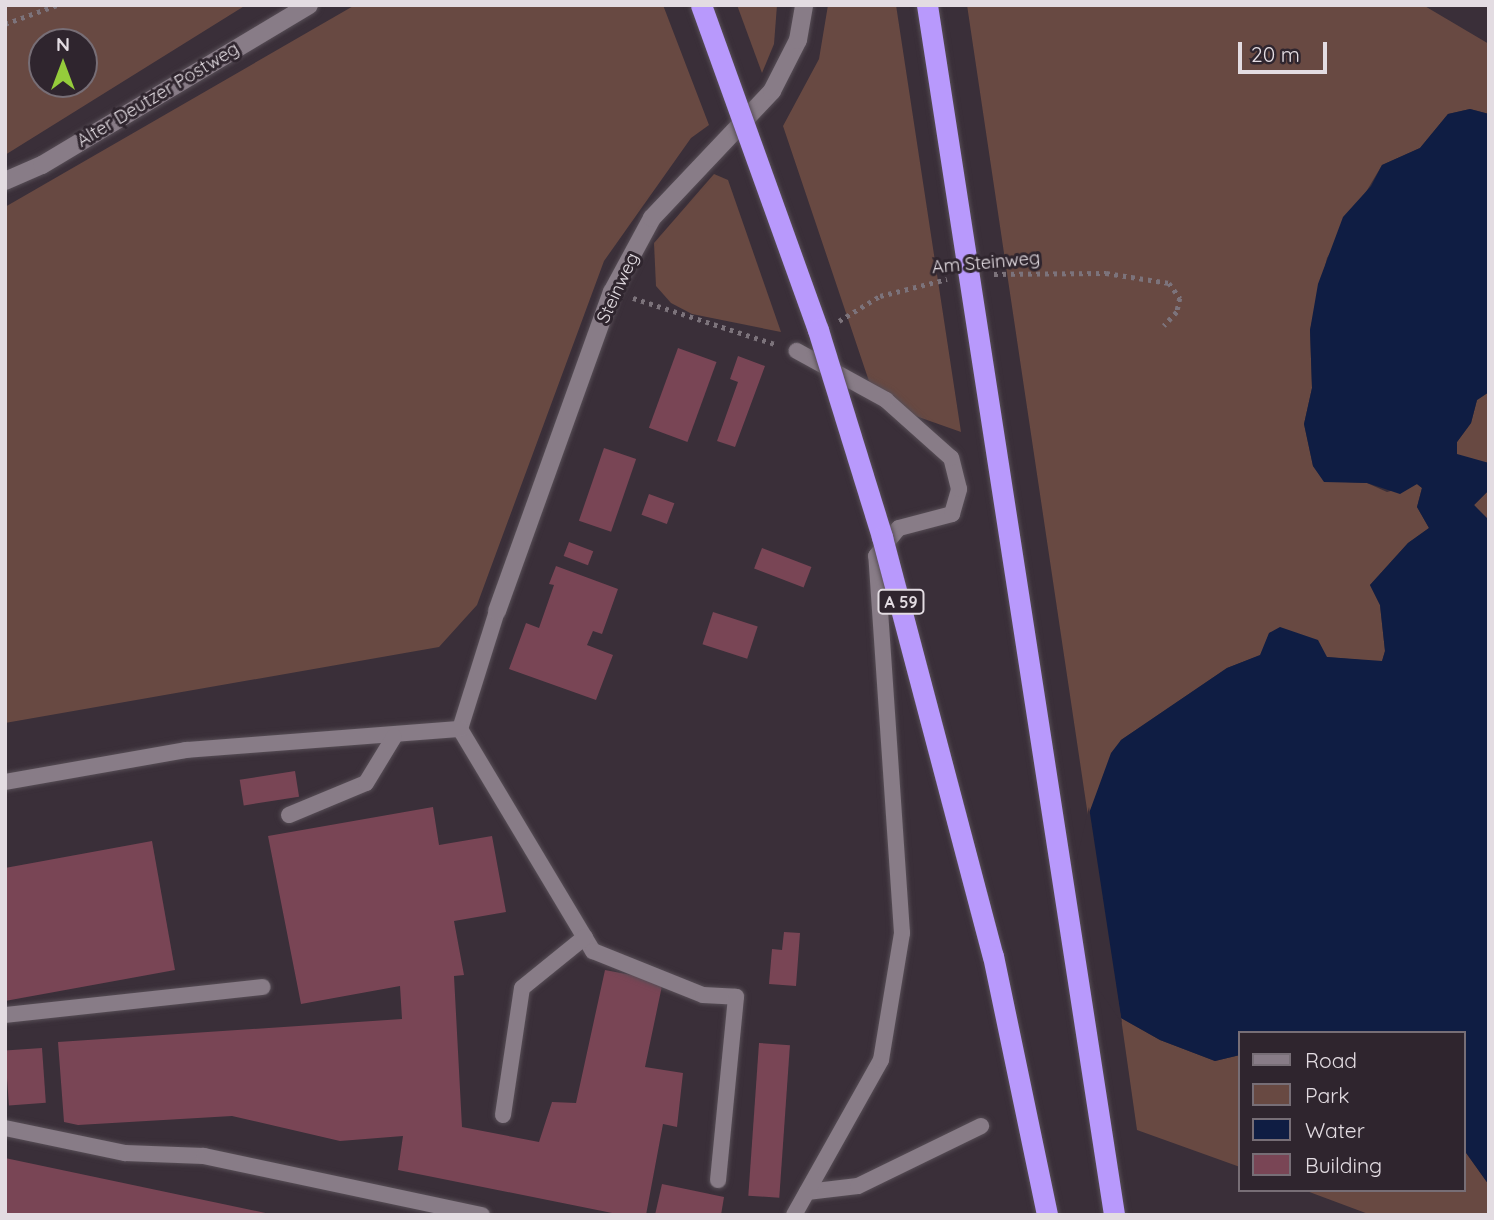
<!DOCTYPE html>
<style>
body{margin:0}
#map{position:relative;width:1494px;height:1220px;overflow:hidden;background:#3a2f39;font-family:Quicksand,sans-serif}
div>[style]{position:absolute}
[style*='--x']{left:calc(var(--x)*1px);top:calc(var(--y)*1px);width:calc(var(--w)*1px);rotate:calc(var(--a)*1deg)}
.green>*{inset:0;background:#684942}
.water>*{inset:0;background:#0f1d43}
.pier>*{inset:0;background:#3a2f39}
.building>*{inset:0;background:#794555;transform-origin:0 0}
.path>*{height:4.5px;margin-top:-2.25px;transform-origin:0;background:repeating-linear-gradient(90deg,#7c737b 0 3.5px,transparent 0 8.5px)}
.roads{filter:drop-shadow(0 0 2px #574e56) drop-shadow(0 0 2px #574e56)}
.service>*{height:16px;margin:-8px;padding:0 8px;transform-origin:8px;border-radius:8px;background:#887c87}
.minor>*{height:18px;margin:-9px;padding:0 9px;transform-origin:9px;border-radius:9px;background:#887c87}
.bridges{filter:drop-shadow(0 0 2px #574e56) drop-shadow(0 0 2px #574e56)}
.motorway-bridge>*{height:21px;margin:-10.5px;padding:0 10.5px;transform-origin:10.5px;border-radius:10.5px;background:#b899fc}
span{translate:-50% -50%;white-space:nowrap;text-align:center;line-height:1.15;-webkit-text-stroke:6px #2f252e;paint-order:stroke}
.shield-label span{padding:2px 5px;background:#2f252e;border:2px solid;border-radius:5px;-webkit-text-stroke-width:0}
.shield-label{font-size:16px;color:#e3dce2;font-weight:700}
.street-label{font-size:18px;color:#e3dce2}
.frame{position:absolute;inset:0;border:7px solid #e3dce2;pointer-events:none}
.legend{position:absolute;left:1238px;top:1031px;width:228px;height:161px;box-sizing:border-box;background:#2f252e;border:2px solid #776e76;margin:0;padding:9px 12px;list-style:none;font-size:21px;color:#e3dce2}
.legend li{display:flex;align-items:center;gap:14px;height:35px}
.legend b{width:35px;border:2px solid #776e76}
.north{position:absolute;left:28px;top:28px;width:70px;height:70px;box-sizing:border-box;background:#2f252e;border:2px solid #776e76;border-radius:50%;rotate:0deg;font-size:19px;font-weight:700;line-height:28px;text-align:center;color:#e3dce2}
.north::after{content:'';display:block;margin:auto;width:24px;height:32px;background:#95cc3b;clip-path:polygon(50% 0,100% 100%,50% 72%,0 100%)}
.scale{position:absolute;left:1238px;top:42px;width:89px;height:32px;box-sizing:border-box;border:4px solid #e3dce2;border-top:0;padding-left:9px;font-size:21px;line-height:24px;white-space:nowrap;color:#e3dce2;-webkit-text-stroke:5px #2f252e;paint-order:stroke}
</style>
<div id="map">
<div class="green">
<div style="clip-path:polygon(evenodd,5px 5px,246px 5px,5px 155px,5px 5px,84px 42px,84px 84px,42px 84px,42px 42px,84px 42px)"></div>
<div style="clip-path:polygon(355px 5px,663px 5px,709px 125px,691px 138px,604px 261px,477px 605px,439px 647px,5px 723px,5px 207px)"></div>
<div style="clip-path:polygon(737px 5px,777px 5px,774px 44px,762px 73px)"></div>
<div style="clip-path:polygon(828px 5px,896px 5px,961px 432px,876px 402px,783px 126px,819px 59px)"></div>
<div style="clip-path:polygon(967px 5px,1423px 5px,1489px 44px,1489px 114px,1470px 109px,1448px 114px,1420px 148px,1382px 165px,1327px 258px,1310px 330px,1312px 388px,1304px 424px,1313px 466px,1324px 481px,1367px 483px,1387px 492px,1417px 484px,1422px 488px,1417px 507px,1429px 528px,1408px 543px,1370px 585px,1380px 605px,1385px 651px,1382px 662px,1327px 657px,1269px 634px,1261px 655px,1227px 668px,1121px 740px,1088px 816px)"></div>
<div style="clip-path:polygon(714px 174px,728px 180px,781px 332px,692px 314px,671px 303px,656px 286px,654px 243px)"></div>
<div style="clip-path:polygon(1489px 392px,1489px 463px,1476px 462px,1457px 455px,1457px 442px,1471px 423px,1477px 400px)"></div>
<div style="clip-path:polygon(1489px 490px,1489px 520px,1487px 520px,1474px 505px)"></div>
<div style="clip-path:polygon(1121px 1018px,1160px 1040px,1215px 1061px,1240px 1055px,1240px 1167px,1137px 1130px)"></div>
<div style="clip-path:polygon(1464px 1150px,1489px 1185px,1489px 1215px,1371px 1215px,1304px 1190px,1464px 1190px)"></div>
</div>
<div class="water">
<div style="clip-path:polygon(1470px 109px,1489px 114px,1489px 392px,1477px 400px,1471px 423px,1457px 442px,1457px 454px,1489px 463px,1489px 490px,1474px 505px,1489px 520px,1489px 1185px,1464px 1150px,1464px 1033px,1240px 1033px,1240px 1055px,1215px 1061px,1160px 1040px,1121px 1018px,1088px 816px,1111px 753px,1121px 740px,1227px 668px,1260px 655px,1269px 633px,1280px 627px,1318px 640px,1327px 657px,1382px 661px,1385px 651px,1380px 605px,1370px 585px,1408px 543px,1429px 528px,1417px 507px,1422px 488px,1417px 484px,1400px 494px,1367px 483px,1324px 482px,1313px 466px,1304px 424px,1312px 388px,1310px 330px,1318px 284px,1343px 217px,1371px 186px,1382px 165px,1420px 148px,1448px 114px)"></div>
</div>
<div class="pier">
<div style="clip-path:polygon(1089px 807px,1122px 1023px,1081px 964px,1075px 867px)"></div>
</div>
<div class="building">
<div style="left:678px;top:348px;width:41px;height:85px;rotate:20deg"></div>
<div style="clip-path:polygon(738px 356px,765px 366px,735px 447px,717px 441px,738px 382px,730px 379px)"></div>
<div style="left:604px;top:448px;width:34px;height:77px;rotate:19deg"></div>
<div style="left:649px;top:494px;width:27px;height:22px;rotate:20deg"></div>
<div style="left:569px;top:542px;width:26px;height:15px;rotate:21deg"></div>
<div style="left:762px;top:548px;width:53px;height:22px;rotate:21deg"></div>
<div style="clip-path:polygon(556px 566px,618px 589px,602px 634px,593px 631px,587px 645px,613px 655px,596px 700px,509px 669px,526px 623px,539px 628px,554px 585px,549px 584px)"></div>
<div style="left:713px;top:612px;width:47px;height:34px;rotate:18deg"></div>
<div style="left:295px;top:771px;width:26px;height:56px;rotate:81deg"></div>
<div style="clip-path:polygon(433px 807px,439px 845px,492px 836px,506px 912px,454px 921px,464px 975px,454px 976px,462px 1127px,539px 1142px,552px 1102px,576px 1103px,605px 970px,663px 981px,645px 1067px,683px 1073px,677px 1127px,663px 1124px,646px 1215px,622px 1215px,398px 1170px,403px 1136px,340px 1141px,232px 1116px,78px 1125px,64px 1122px,58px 1042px,402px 1019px,400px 986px,301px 1004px,268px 836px)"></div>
<div style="clip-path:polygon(152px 841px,175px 970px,5px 1001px,5px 868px)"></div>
<div style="clip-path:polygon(784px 932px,800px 933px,796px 986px,769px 984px,772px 949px,782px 950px)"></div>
<div style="left:759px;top:1043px;width:31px;height:153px;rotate:4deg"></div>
<div style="left:42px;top:1048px;width:55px;height:37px;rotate:86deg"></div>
<div style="clip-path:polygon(5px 1158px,270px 1214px,270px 1215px,5px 1215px)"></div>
<div style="clip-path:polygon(662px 1184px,724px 1197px,721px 1215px,655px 1215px)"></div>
</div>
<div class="path">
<div style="--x:5;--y:24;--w:55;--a:-20.1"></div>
<div style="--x:994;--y:274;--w:112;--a:-0.5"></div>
<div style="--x:1106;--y:273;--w:64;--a:9"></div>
<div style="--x:1169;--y:283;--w:19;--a:54"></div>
<div style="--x:1180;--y:298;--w:14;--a:102"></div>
<div style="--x:1177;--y:312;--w:19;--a:133"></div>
<div style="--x:633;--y:298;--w:152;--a:18"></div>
<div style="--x:839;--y:321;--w:48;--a:-31.4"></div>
<div style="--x:880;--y:296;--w:69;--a:-14.2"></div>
</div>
<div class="roads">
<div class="service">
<div style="--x:497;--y:611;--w:124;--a:107.4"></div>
<div style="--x:460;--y:729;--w:259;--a:59.1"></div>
<div style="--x:593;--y:951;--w:118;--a:21.8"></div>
<div style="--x:703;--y:995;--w:33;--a:3"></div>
<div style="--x:736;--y:997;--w:184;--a:95.6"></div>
<div style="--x:5;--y:782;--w:184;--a:-10"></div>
<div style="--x:186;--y:750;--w:275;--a:-4.4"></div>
<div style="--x:289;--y:815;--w:83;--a:-22.6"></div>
<div style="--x:366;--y:783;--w:54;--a:-58.7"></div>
<div style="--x:5;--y:1015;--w:259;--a:-6.2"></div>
<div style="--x:503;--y:1115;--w:128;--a:-81.5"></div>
<div style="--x:522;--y:988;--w:81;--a:-39"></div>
<div style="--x:5;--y:1128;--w:123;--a:11.8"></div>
<div style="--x:125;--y:1153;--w:79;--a:2.2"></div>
<div style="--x:204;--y:1156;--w:284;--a:12"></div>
<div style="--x:807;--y:1192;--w:51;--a:-6.7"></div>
<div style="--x:858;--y:1186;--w:137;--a:-26"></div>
<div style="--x:794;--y:1215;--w:178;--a:-60.7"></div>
<div style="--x:881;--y:1060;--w:129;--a:-80.6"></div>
<div style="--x:902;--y:933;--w:378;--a:-93.9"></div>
<div style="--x:876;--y:556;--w:36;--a:-51"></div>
<div style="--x:899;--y:528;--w:55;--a:-14.8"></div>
<div style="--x:952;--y:514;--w:26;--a:-74"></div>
<div style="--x:959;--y:489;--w:32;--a:-104"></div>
<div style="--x:951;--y:458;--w:87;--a:-138.3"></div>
<div style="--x:886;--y:400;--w:102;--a:-151.2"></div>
</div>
<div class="minor">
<div style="--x:5;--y:181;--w:40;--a:-23.4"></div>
<div style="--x:42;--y:165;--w:311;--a:-30.9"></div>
<div style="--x:497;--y:611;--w:339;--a:-70.2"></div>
<div style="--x:612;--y:292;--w:84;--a:-61.6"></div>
<div style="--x:652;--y:218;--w:175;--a:-46.6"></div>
<div style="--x:772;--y:91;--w:57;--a:-63"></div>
<div style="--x:798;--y:40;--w:36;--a:-80"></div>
</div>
</div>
<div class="bridges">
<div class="motorway-bridge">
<div style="--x:701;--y:5;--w:345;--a:70.2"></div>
<div style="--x:818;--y:330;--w:217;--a:72.8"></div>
<div style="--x:882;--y:537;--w:433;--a:75.2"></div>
<div style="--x:993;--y:956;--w:265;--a:78.2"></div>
<div style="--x:927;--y:5;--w:1224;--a:81.21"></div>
</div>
</div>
<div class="shield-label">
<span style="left:901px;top:602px">A 59</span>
</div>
<div class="street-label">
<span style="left:158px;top:95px;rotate:-31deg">Alter Deutzer Postweg</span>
<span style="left:986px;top:263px;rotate:-5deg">Am Steinweg</span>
<span style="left:618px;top:288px;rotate:-65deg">Steinweg</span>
</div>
<div class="frame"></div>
<ul class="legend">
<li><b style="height:9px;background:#887c87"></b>Road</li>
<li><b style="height:19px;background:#684942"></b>Park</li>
<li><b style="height:19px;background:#0f1d43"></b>Water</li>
<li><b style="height:19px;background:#794555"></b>Building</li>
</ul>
<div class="north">N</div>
<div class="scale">20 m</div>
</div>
